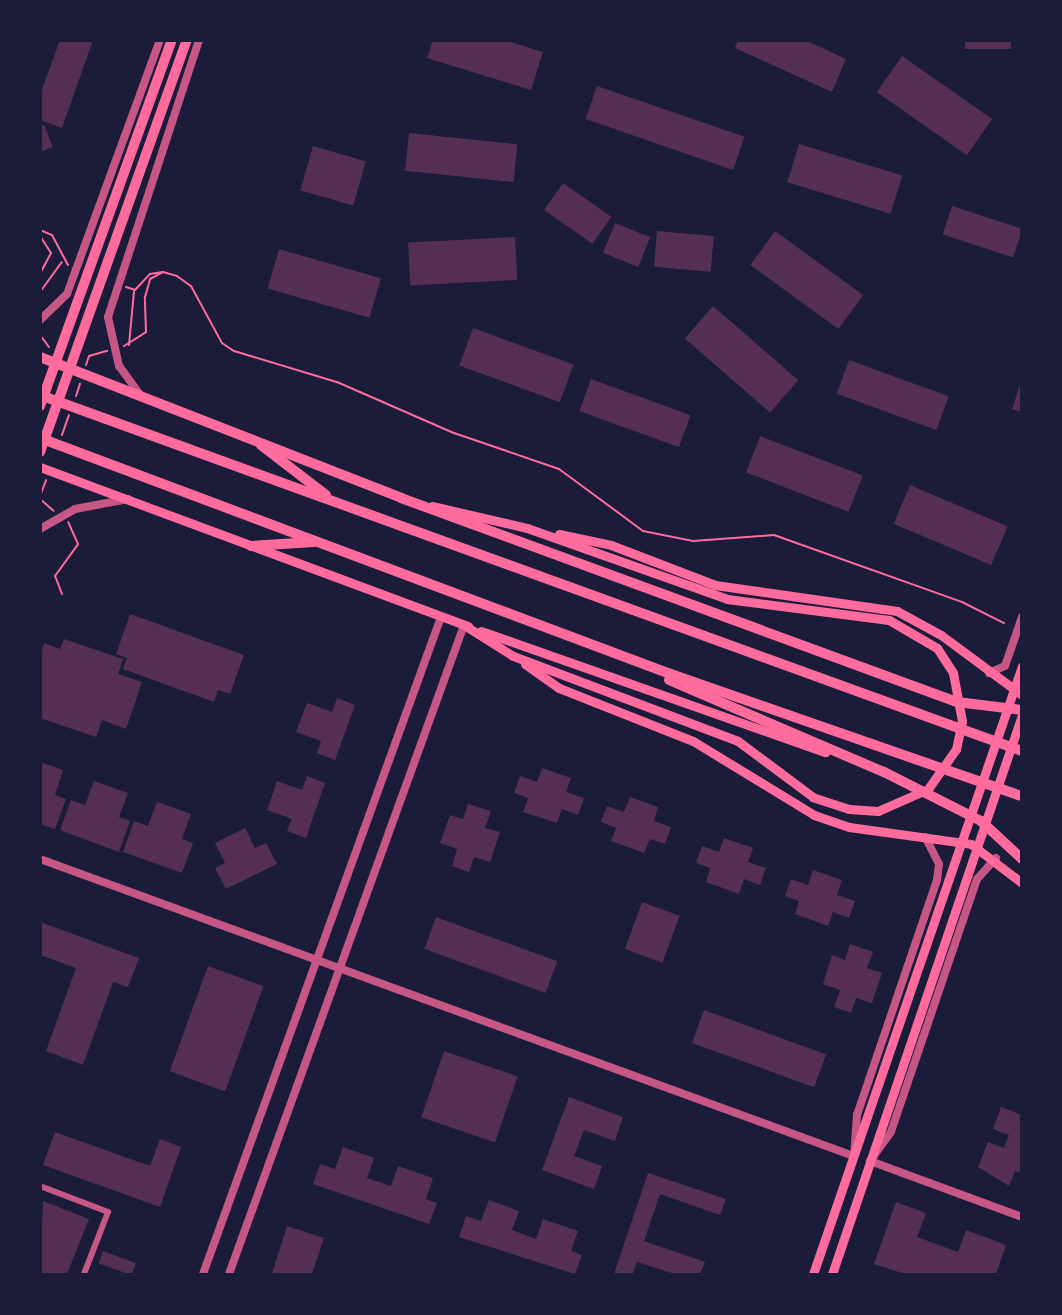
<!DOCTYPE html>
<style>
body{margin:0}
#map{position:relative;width:1062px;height:1315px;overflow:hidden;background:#1b1b3a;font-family:"Work Sans",sans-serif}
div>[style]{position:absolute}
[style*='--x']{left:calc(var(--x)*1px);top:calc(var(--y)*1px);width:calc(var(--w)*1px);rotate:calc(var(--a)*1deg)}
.building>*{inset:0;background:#542f53;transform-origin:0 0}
.path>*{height:2px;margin:-1px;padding:0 1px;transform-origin:1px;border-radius:1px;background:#ff6b9d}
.minor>*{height:6px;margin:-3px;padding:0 3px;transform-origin:3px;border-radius:3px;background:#c65784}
.tertiary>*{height:8px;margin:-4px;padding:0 4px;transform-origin:4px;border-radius:4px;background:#c65784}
.secondary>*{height:9px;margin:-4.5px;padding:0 4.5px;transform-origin:4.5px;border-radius:4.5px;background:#ff6b9d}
.primary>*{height:10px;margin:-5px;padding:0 5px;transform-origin:5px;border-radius:5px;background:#ff6b9d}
.trunk>*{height:10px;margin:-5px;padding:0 5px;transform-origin:5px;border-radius:5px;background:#ff6b9d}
span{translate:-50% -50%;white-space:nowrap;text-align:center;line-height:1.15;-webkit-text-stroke:4.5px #1b1b3a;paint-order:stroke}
.frame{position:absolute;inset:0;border:42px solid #1b1b3a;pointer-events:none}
</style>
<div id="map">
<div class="building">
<div style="clip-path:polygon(60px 40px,93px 40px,62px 128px,40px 120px,40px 95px)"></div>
<div style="clip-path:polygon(433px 40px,505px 40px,543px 52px,531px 90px,427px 58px)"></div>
<div style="clip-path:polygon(738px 40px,805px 40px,846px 59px,832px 92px,735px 48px)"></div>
<div style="left:965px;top:40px;width:46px;height:9px"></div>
<div style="left:902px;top:56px;width:110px;height:44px;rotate:35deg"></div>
<div style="left:597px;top:86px;width:156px;height:35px;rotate:19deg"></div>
<div style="clip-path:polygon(44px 125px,53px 147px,40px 152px,40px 127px)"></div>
<div style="left:409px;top:133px;width:109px;height:38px;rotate:6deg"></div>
<div style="left:799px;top:144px;width:108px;height:40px;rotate:17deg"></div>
<div style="left:313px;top:146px;width:55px;height:46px;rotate:16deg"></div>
<div style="left:563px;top:183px;width:59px;height:33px;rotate:35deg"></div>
<div style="left:952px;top:206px;width:74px;height:30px;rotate:18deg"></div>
<div style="left:615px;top:223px;width:38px;height:32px;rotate:22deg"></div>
<div style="left:657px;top:231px;width:57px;height:36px;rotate:5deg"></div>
<div style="left:775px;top:231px;width:109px;height:42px;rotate:36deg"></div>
<div style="left:515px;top:237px;width:43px;height:107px;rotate:87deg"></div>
<div style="left:279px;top:249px;width:106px;height:41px;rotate:16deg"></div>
<div style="left:713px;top:306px;width:113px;height:43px;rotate:41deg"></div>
<div style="left:473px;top:328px;width:107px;height:40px;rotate:20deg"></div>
<div style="left:849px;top:360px;width:106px;height:36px;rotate:20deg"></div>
<div style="left:591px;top:379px;width:106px;height:34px;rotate:20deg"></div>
<div style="clip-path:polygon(1021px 382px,1022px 382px,1022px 412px,1012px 409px)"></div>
<div style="left:760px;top:436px;width:110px;height:39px;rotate:21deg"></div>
<div style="left:910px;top:485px;width:106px;height:42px;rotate:23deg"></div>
<div style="clip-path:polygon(130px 614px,244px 655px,230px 694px,218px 690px,214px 702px,123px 669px,127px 658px,116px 654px)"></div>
<div style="clip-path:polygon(64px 639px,123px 659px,118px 674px,142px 682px,126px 729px,102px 720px,96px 737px,40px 718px,40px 655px,44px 643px,60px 649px)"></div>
<div style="clip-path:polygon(337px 698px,355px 705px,335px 760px,317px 753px,321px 741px,296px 732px,307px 703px,332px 712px)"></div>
<div style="clip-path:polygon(40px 762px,63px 770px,55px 795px,66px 799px,55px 829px,40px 824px)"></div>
<div style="clip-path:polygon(542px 768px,571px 778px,566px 792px,584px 798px,578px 815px,562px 809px,557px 823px,523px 812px,528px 798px,514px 793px,520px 776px,537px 782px)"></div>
<div style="clip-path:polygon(307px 776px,325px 783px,306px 838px,287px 831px,292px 819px,267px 810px,277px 781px,302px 790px)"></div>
<div style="clip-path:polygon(94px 781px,128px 793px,119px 817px,130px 821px,119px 852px,60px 830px,71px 800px,85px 805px)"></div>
<div style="clip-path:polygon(630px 797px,658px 807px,654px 821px,671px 827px,665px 844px,650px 839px,644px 853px,611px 841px,616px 828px,601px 822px,607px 806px,624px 812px)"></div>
<div style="clip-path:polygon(157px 802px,191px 814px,182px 839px,193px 843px,182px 873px,123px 852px,134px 821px,148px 826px)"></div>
<div style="clip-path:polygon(468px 804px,491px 811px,485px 828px,500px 832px,490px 862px,474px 857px,469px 872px,452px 866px,457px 849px,440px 843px,450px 815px,463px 819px)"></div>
<div style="clip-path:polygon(245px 828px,255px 848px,266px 843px,277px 864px,226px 889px,215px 868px,225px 863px,215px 843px)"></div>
<div style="clip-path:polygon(724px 838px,753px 848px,748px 862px,766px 868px,760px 885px,744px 879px,739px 894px,706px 882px,710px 868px,696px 863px,702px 846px,719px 852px)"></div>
<div style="clip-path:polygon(813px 870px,842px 880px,837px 895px,855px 901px,849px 918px,833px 912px,828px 926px,795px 914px,799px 901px,785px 896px,791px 879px,808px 885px)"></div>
<div style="left:642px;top:902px;width:40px;height:50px;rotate:20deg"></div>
<div style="left:436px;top:917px;width:129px;height:34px;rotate:20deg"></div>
<div style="clip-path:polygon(40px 922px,139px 958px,128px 987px,113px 982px,83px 1065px,46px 1051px,76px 968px,40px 955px)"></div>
<div style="clip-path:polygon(850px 944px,873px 952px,867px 968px,882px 973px,872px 1003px,856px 998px,851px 1013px,834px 1007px,840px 990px,823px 984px,832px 955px,845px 960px)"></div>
<div style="left:208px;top:966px;width:59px;height:112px;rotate:20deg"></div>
<div style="left:704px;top:1010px;width:130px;height:35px;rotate:20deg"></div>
<div style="left:444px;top:1051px;width:78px;height:70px;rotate:19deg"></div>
<div style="clip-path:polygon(569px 1097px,623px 1117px,615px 1141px,584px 1130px,574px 1156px,602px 1166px,594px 1189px,542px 1170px)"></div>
<div style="clip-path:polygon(1001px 1107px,1022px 1115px,1022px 1173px,1015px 1171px,1009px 1186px,978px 1167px,988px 1142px,1004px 1148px,1009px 1135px,993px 1129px)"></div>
<div style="clip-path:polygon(55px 1132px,150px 1166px,160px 1139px,181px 1147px,160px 1207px,43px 1165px)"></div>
<div style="clip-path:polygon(343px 1147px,374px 1158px,367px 1178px,391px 1186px,398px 1166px,433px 1178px,426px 1199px,437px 1203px,429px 1224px,313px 1184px,320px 1164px,335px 1169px)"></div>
<div style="clip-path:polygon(648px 1173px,726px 1199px,720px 1215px,660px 1194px,644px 1241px,705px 1262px,700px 1274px,675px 1274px,637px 1262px,633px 1274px,614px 1274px)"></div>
<div style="clip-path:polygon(489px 1200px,519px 1211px,512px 1230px,536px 1239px,543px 1219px,578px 1231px,571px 1251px,582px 1255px,575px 1274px,459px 1237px,466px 1216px,481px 1221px)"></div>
<div style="clip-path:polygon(43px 1201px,89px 1219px,67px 1274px,40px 1274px)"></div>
<div style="clip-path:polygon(896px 1202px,926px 1213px,917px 1237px,958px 1252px,966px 1230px,1006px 1245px,996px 1274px,905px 1274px,874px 1264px)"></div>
<div style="clip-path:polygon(287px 1226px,324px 1238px,312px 1274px,272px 1274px)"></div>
<div style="left:103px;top:1251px;width:35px;height:13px;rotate:20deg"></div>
</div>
<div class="path">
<div style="--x:40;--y:230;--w:13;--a:23"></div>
<div style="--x:52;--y:235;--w:34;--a:62"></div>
<div style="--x:40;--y:236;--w:20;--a:57"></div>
<div style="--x:51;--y:253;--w:24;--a:118"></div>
<div style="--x:126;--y:287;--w:9;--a:18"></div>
<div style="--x:135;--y:290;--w:22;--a:-47"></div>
<div style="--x:150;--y:274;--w:13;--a:-9"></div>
<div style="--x:40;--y:292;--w:37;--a:-54"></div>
<div style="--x:40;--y:335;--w:15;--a:53"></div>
<div style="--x:129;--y:345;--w:54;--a:-84.7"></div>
<div style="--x:124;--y:346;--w:26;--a:-32"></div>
<div style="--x:146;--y:332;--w:35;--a:-92"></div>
<div style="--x:145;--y:297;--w:19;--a:-74"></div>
<div style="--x:150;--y:279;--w:15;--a:-28"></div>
<div style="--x:163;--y:272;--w:15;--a:16"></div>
<div style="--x:177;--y:276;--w:17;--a:36"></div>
<div style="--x:191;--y:286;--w:65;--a:61.5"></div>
<div style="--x:222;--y:343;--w:14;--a:34"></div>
<div style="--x:234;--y:351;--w:108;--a:16.8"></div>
<div style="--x:337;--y:382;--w:128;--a:23.6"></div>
<div style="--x:454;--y:433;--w:111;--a:18.9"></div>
<div style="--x:559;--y:469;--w:104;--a:36.4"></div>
<div style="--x:643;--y:531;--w:51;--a:11.3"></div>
<div style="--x:693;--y:541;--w:81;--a:-4.2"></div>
<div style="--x:774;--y:535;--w:200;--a:19.6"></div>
<div style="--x:962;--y:602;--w:47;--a:26.6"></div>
<div style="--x:86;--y:365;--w:9;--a:-72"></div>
<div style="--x:89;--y:356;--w:19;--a:-16"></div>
<div style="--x:76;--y:396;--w:13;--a:-72"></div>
<div style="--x:62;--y:435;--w:21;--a:-71"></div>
<div style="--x:40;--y:496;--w:17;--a:-69"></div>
<div style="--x:40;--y:499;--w:18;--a:41"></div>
<div style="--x:62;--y:594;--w:19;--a:-111"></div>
<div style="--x:55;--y:576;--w:39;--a:-54"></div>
<div style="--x:78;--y:544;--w:24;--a:-114"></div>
</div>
<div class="minor">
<div style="--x:40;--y:1186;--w:73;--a:20.9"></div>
<div style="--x:108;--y:1212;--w:66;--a:111.2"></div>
</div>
<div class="tertiary">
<div style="--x:40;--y:320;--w:37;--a:-44"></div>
<div style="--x:67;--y:294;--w:270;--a:-69.9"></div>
<div style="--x:141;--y:396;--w:37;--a:-126"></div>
<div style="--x:119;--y:366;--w:50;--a:-102.7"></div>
<div style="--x:108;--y:317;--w:292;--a:-71.8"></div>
<div style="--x:40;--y:529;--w:40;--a:-29.7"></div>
<div style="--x:75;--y:509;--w:54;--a:-10.7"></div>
<div style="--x:989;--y:673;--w:17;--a:-24"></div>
<div style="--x:1005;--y:666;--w:52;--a:-70.9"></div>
<div style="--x:996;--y:858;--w:28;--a:132"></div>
<div style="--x:977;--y:879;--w:267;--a:108.8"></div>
<div style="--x:891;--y:1132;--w:36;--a:126"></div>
<div style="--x:870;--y:1161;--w:162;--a:20.2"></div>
<div style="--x:40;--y:859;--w:866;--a:20.05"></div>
<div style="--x:854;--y:1156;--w:41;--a:-85.8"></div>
<div style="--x:857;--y:1115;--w:248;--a:-71.2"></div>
<div style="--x:937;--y:880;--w:16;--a:-83"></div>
<div style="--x:939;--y:864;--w:30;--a:-117"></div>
<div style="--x:203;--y:1274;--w:699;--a:-70.09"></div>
<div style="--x:229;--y:1274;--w:690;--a:-70.09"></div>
</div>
<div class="secondary">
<div style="--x:40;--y:467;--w:457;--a:20.4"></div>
<div style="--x:432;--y:506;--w:98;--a:13"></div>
<div style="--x:527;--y:528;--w:212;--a:19.5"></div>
<div style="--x:727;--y:599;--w:163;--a:7.4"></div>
<div style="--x:889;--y:620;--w:56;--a:30.3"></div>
<div style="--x:937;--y:648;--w:30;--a:57"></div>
<div style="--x:953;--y:673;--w:49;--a:79.4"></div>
<div style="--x:962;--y:721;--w:29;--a:102"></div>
<div style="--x:956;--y:749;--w:49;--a:125"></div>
<div style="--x:928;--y:789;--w:55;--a:156.3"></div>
<div style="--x:878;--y:811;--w:29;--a:-176"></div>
<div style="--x:849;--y:809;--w:38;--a:-162"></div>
<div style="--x:813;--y:797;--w:94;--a:-143.3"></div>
<div style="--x:738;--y:741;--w:241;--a:-159.3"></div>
<div style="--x:513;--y:656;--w:58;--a:-147.7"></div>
<div style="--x:559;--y:534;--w:53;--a:11.9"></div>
<div style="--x:611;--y:545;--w:111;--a:21"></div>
<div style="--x:715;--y:585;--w:184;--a:8.1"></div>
<div style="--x:897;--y:611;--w:50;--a:28.6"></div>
<div style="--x:941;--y:635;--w:101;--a:36.5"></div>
<div style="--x:481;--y:631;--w:365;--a:19.4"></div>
<div style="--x:525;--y:664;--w:42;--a:35.2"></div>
<div style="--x:559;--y:688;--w:144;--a:21.6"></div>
<div style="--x:693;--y:741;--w:142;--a:31.4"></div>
<div style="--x:814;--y:815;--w:37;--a:19"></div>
<div style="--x:849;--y:827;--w:123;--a:7.9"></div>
<div style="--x:971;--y:844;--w:64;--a:37.4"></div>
<div style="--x:813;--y:1274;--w:643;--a:-71.03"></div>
<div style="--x:832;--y:1274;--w:590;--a:-71.23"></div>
</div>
<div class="primary">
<div style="--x:40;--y:357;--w:388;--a:21.3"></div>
<div style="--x:401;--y:498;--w:592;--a:20.15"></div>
<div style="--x:957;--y:702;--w:65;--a:7"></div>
<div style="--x:40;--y:406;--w:389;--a:-70.2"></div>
<div style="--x:40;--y:452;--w:437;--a:-70.4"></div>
<div style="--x:884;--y:772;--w:109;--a:26.8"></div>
<div style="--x:981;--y:821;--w:56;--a:42.8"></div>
</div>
<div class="trunk">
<div style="--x:40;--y:395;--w:1045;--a:19.93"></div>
<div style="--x:40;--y:438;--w:671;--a:20.52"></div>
<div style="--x:668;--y:673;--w:375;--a:19.2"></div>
<div style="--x:261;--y:445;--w:82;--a:37.6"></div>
<div style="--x:251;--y:546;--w:63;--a:-3.6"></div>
<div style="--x:669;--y:680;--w:234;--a:23.2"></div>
</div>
<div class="frame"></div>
</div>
